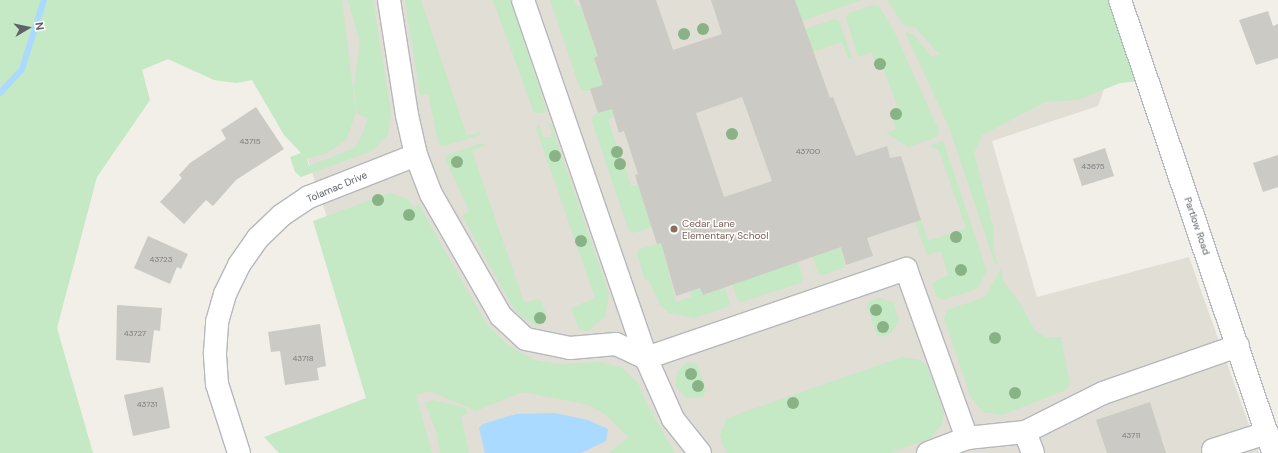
<!DOCTYPE html>
<style>
body{margin:0}
#map{position:relative;width:1278px;height:453px;overflow:hidden;background:#f1efe8;font-family:"DM Sans",sans-serif}
div>[style]{position:absolute}
.education>*{inset:0;background:#e1ded6}
.green>*{inset:0;background:#c5e8c5}
.water>*{inset:0;background:#aadaff}
.stream>*{height:6px;margin:-3px;padding:0 3px;transform-origin:3px;border-radius:3px;background:#aadaff}
.building>*{inset:0;background:#cccac5}
.roads{filter:drop-shadow(1px 0 #b5b8bc) drop-shadow(-1px 0 #b5b8bc) drop-shadow(0 1px #b5b8bc) drop-shadow(0 -1px #b5b8bc)}
.minor>*{height:22px;margin:-11px;padding:0 11px;transform-origin:11px;border-radius:11px;background:#fff}
.trees>*{width:12px;height:12px;margin:-6px;border-radius:50%;background:#89b387}
.dots>*{width:11px;height:11px;translate:-50% -50%;box-sizing:border-box;border:2px solid #fff;border-radius:50%}
span{translate:-50% -50%;white-space:nowrap;text-align:center;line-height:1.15;-webkit-text-stroke:3px #fff;paint-order:stroke}
.number-label{font-size:8px;color:#7a7d7f}
.number-label span{-webkit-text-stroke-width:0}
.street-label{font-size:10px;color:#5f6368}
.education-label{font-size:10px;color:#785e54}
.left{translate:0 -50%;text-align:left}
.north{position:absolute;left:8px;top:8px;width:40px;height:40px;-webkit-text-stroke:3px #fff;paint-order:stroke;rotate:81deg;font-size:11px;font-weight:700;line-height:16px;text-align:center;color:#5f6368}
.north::after{content:'';display:block;margin:auto;width:14px;height:18px;background:#5f6368;clip-path:polygon(50% 0,100% 100%,50% 72%,0 100%)}
</style>
<div id="map">
<div class="education">
<div style="clip-path:polygon(255px 0,1104px 0,1119px 48px,1098px 106px,992px 141px,1037px 297px,1189px 257px,1259px 453px,405px 453px)"></div>
</div>
<div class="green">
<div style="clip-path:polygon(0 0,342px 0,356px 113px,346px 140px,327px 153px,307px 159px,309px 166px,354px 148px,362px 135px,368px 118px,357px 114px,354px 87px,360px 41px,348px 0,373px 0,391px 113px,388px 135px,372px 151px,301px 177px,295px 172px,290px 157px,301px 153px,284px 135px,252px 80px,236px 83px,214px 80px,168px 59px,142px 70px,150px 100px,97px 177px,57px 328px,93px 453px,0 453px)"></div>
<div style="clip-path:polygon(405px 0,421px 0,467px 136px,481px 132px,480px 135px,444px 146px,439px 145px,428px 94px,420px 95px)"></div>
<div style="clip-path:polygon(493px 0,510px 0,546px 108px,544px 113px,534px 113px)"></div>
<div style="clip-path:polygon(550px 0,574px 0,577px 7px,581px 6px,598px 56px,594px 58px,603px 85px,585px 91px,580px 88px)"></div>
<div style="clip-path:polygon(795px 0,861px 0,802px 21px)"></div>
<div style="clip-path:polygon(887px 0,1110px 0,1142px 81px,1120px 83px,1078px 100px,1045px 102px,982px 135px,974px 153px,993px 226px,994px 252px,998px 263px,995px 264px,950px 130px,905px 32px,913px 34px,932px 57px,939px 54px,916px 28px,903px 25px)"></div>
<div style="clip-path:polygon(873px 5px,879px 6px,894px 31px,939px 131px,937px 137px,908px 147px,886px 133px,896px 129px,890px 111px,898px 108px,883px 68px,877px 69px,872px 52px,858px 57px,846px 18px,849px 13px)"></div>
<div style="clip-path:polygon(835px 19px,839px 21px,852px 58px,848px 59px,842px 42px,812px 52px,805px 29px)"></div>
<div style="clip-path:polygon(612px 109px,614px 116px,608px 120px,631px 186px,638px 185px,652px 227px,633px 233px,629px 231px,591px 119px,595px 114px)"></div>
<div style="clip-path:polygon(546px 121px,551px 124px,609px 294px,605px 317px,588px 331px,579px 329px,571px 308px,595px 298px,536px 128px,539px 124px,543px 137px,550px 137px,552px 132px)"></div>
<div style="clip-path:polygon(943px 141px,987px 271px,977px 289px,943px 300px,937px 297px,932px 283px,948px 275px,941px 251px,927px 255px,915px 222px,921px 220px,928px 241px,966px 228px,939px 151px,930px 146px)"></div>
<div style="clip-path:polygon(482px 143px,485px 145px,472px 151px,524px 302px,540px 299px,544px 308px,547px 317px,539px 326px,525px 320px,514px 309px,462px 216px,469px 211px,445px 159px,447px 155px)"></div>
<div style="clip-path:polygon(390px 193px,408px 199px,414px 208px,419px 205px,487px 325px,509px 346px,535px 360px,558px 364px,599px 362px,621px 367px,638px 383px,648px 406px,675px 453px,609px 453px,628px 437px,606px 415px,589px 405px,522px 392px,476px 411px,430px 391px,416px 395px,432px 453px,279px 453px,264px 437px,366px 398px,313px 221px)"></div>
<div style="clip-path:polygon(661px 243px,676px 302px,691px 297px,690px 292px,700px 288px,703px 295px,725px 288px,730px 303px,728px 307px,694px 318px,669px 313px,660px 305px,648px 279px,645px 280px,637px 254px,640px 249px)"></div>
<div style="clip-path:polygon(841px 247px,845px 267px,823px 275px,818px 273px,812px 256px)"></div>
<div style="clip-path:polygon(798px 262px,803px 278px,801px 283px,742px 302px,737px 299px,732px 284px)"></div>
<div style="clip-path:polygon(1001px 268px,1004px 282px,1020px 303px,1035px 331px,1046px 337px,1061px 337px,1070px 385px,1066px 390px,1002px 415px,983px 412px,971px 398px,944px 318px,947px 310px,985px 297px)"></div>
<div style="clip-path:polygon(880px 298px,894px 303px,897px 316px,899px 316px,894px 331px,882px 337px,877px 335px,867px 306px,869px 301px)"></div>
<div style="clip-path:polygon(902px 357px,920px 360px,927px 366px,944px 414px,942px 424px,930px 439px,889px 453px,728px 453px,723px 446px,720px 435px,727px 418px)"></div>
<div style="clip-path:polygon(687px 362px,697px 364px,706px 390px,703px 397px,686px 398px,675px 386px,677px 372px)"></div>
<div style="clip-path:polygon(433px 400px,465px 408px,468px 413px,461px 416px,469px 453px,440px 453px,436px 431px,425px 403px)"></div>
</div>
<div class="water">
<div style="clip-path:polygon(555px 413px,588px 420px,608px 429px,606px 441px,581px 453px,485px 453px,479px 428px,483px 424px,516px 414px)"></div>
</div>
<div class="stream">
<div style="left:0;top:93px;width:33px;rotate:-47deg"></div>
<div style="left:22px;top:69px;width:72px;rotate:-72.3deg"></div>
</div>
<div class="building">
<div style="clip-path:polygon(evenodd,579px 0,656px 0,673px 50px,722px 34px,711px 0,795px 0,830px 98px,833px 97px,856px 156px,887px 146px,890px 158px,901px 156px,921px 220px,867px 238px,873px 256px,846px 265px,841px 247px,703px 295px,700px 288px,676px 296px,661px 243px,657px 244px,638px 185px,635px 175px,638px 174px,624px 131px,619px 133px,612px 109px,598px 113px,590px 89px,603px 85px,594px 58px,598px 56px,579px 0,742px 97px,772px 181px,724px 197px,696px 113px,742px 97px)"></div>
<div style="clip-path:polygon(1268px 11px,1273px 26px,1278px 24px,1278px 58px,1256px 65px,1239px 20px)"></div>
<div style="clip-path:polygon(256px 107px,284px 149px,236px 180px,213px 206px,206px 200px,184px 224px,160px 202px,182px 178px,179px 175px,190px 163px,226px 139px,221px 130px)"></div>
<div style="clip-path:polygon(1105px 148px,1114px 176px,1082px 186px,1073px 159px)"></div>
<div style="clip-path:polygon(1278px 155px,1278px 187px,1263px 192px,1253px 163px)"></div>
<div style="clip-path:polygon(148px 236px,188px 254px,181px 269px,177px 267px,170px 284px,134px 268px)"></div>
<div style="clip-path:polygon(117px 305px,162px 308px,160px 331px,154px 330px,150px 363px,116px 360px)"></div>
<div style="clip-path:polygon(320px 324px,326px 366px,317px 368px,319px 380px,285px 385px,280px 351px,271px 352px,268px 332px)"></div>
<div style="clip-path:polygon(163px 387px,170px 428px,133px 436px,124px 395px)"></div>
<div style="clip-path:polygon(1150px 402px,1166px 453px,1107px 453px,1096px 420px)"></div>
</div>
<div class="roads">
<div class="minor">
<div style="left:389px;top:0;width:116px;rotate:81.1deg"></div>
<div style="left:407px;top:115px;width:41px;rotate:77.3deg"></div>
<div style="left:416px;top:155px;width:42px;rotate:69deg"></div>
<div style="left:431px;top:194px;width:141px;rotate:60.2deg"></div>
<div style="left:501px;top:316px;width:34px;rotate:43deg"></div>
<div style="left:526px;top:339px;width:45px;rotate:11.6deg"></div>
<div style="left:570px;top:348px;width:46px;rotate:-5deg"></div>
<div style="left:616px;top:344px;width:33px;rotate:25deg"></div>
<div style="left:646px;top:358px;width:275px;rotate:-18.9deg"></div>
<div style="left:906px;top:269px;width:180px;rotate:70.2deg"></div>
<div style="left:523px;top:0;width:379px;rotate:71deg"></div>
<div style="left:646px;top:358px;width:67px;rotate:66.1deg"></div>
<div style="left:673px;top:419px;width:43px;rotate:51.5deg"></div>
<div style="left:1120px;top:0;width:478px;rotate:71.3deg"></div>
<div style="left:1025px;top:432px;width:22px;rotate:69deg"></div>
<div style="left:1213px;top:450px;width:57px;rotate:-17.5deg"></div>
<div style="left:239px;top:453px;width:72px;rotate:-107.7deg"></div>
<div style="left:217px;top:384px;width:31px;rotate:-94deg"></div>
<div style="left:215px;top:353px;width:31px;rotate:-86deg"></div>
<div style="left:217px;top:322px;width:29px;rotate:-74deg"></div>
<div style="left:225px;top:294px;width:32px;rotate:-64deg"></div>
<div style="left:239px;top:265px;width:33px;rotate:-55deg"></div>
<div style="left:258px;top:238px;width:33px;rotate:-44deg"></div>
<div style="left:282px;top:215px;width:32px;rotate:-34deg"></div>
<div style="left:309px;top:197px;width:115px;rotate:-21.4deg"></div>
<div style="left:928px;top:453px;width:42px;rotate:-21deg"></div>
<div style="left:967px;top:438px;width:58px;rotate:-5.9deg"></div>
<div style="left:1025px;top:432px;width:87px;rotate:-26.6deg"></div>
<div style="left:1103px;top:393px;width:143px;rotate:-19.2deg"></div>
</div>
</div>
<div class="trees">
<div style="left:703px;top:29px"></div>
<div style="left:684px;top:34px"></div>
<div style="left:880px;top:64px"></div>
<div style="left:896px;top:114px"></div>
<div style="left:732px;top:134px"></div>
<div style="left:617px;top:152px"></div>
<div style="left:555px;top:156px"></div>
<div style="left:457px;top:162px"></div>
<div style="left:620px;top:164px"></div>
<div style="left:378px;top:200px"></div>
<div style="left:409px;top:215px"></div>
<div style="left:956px;top:237px"></div>
<div style="left:581px;top:241px"></div>
<div style="left:961px;top:270px"></div>
<div style="left:876px;top:310px"></div>
<div style="left:540px;top:318px"></div>
<div style="left:883px;top:327px"></div>
<div style="left:995px;top:338px"></div>
<div style="left:691px;top:374px"></div>
<div style="left:698px;top:386px"></div>
<div style="left:1015px;top:393px"></div>
<div style="left:793px;top:403px"></div>
</div>
<div class="dots">
<div style="left:674px;top:229px;background:#8d6e63"></div>
</div>
<div class="number-label">
<span style="left:250px;top:142px">43715</span>
<span style="left:808px;top:152px">43700</span>
<span style="left:1093px;top:167px">43675</span>
<span style="left:161px;top:260px">43723</span>
<span style="left:135px;top:334px">43727</span>
<span style="left:303px;top:359px">43718</span>
<span style="left:147px;top:405px">43731</span>
<span style="left:1131px;top:436px">43711</span>
</div>
<div class="street-label">
<span style="left:337px;top:187px;rotate:-23deg">Tolamac Drive</span>
<span style="left:1197px;top:226px;rotate:71deg">Partlow Road</span>
</div>
<div class="education-label">
<span class="left" style="left:682px;top:229px">Cedar Lane<br>Elementary School</span>
</div>
<div class="north">N</div>
</div>
